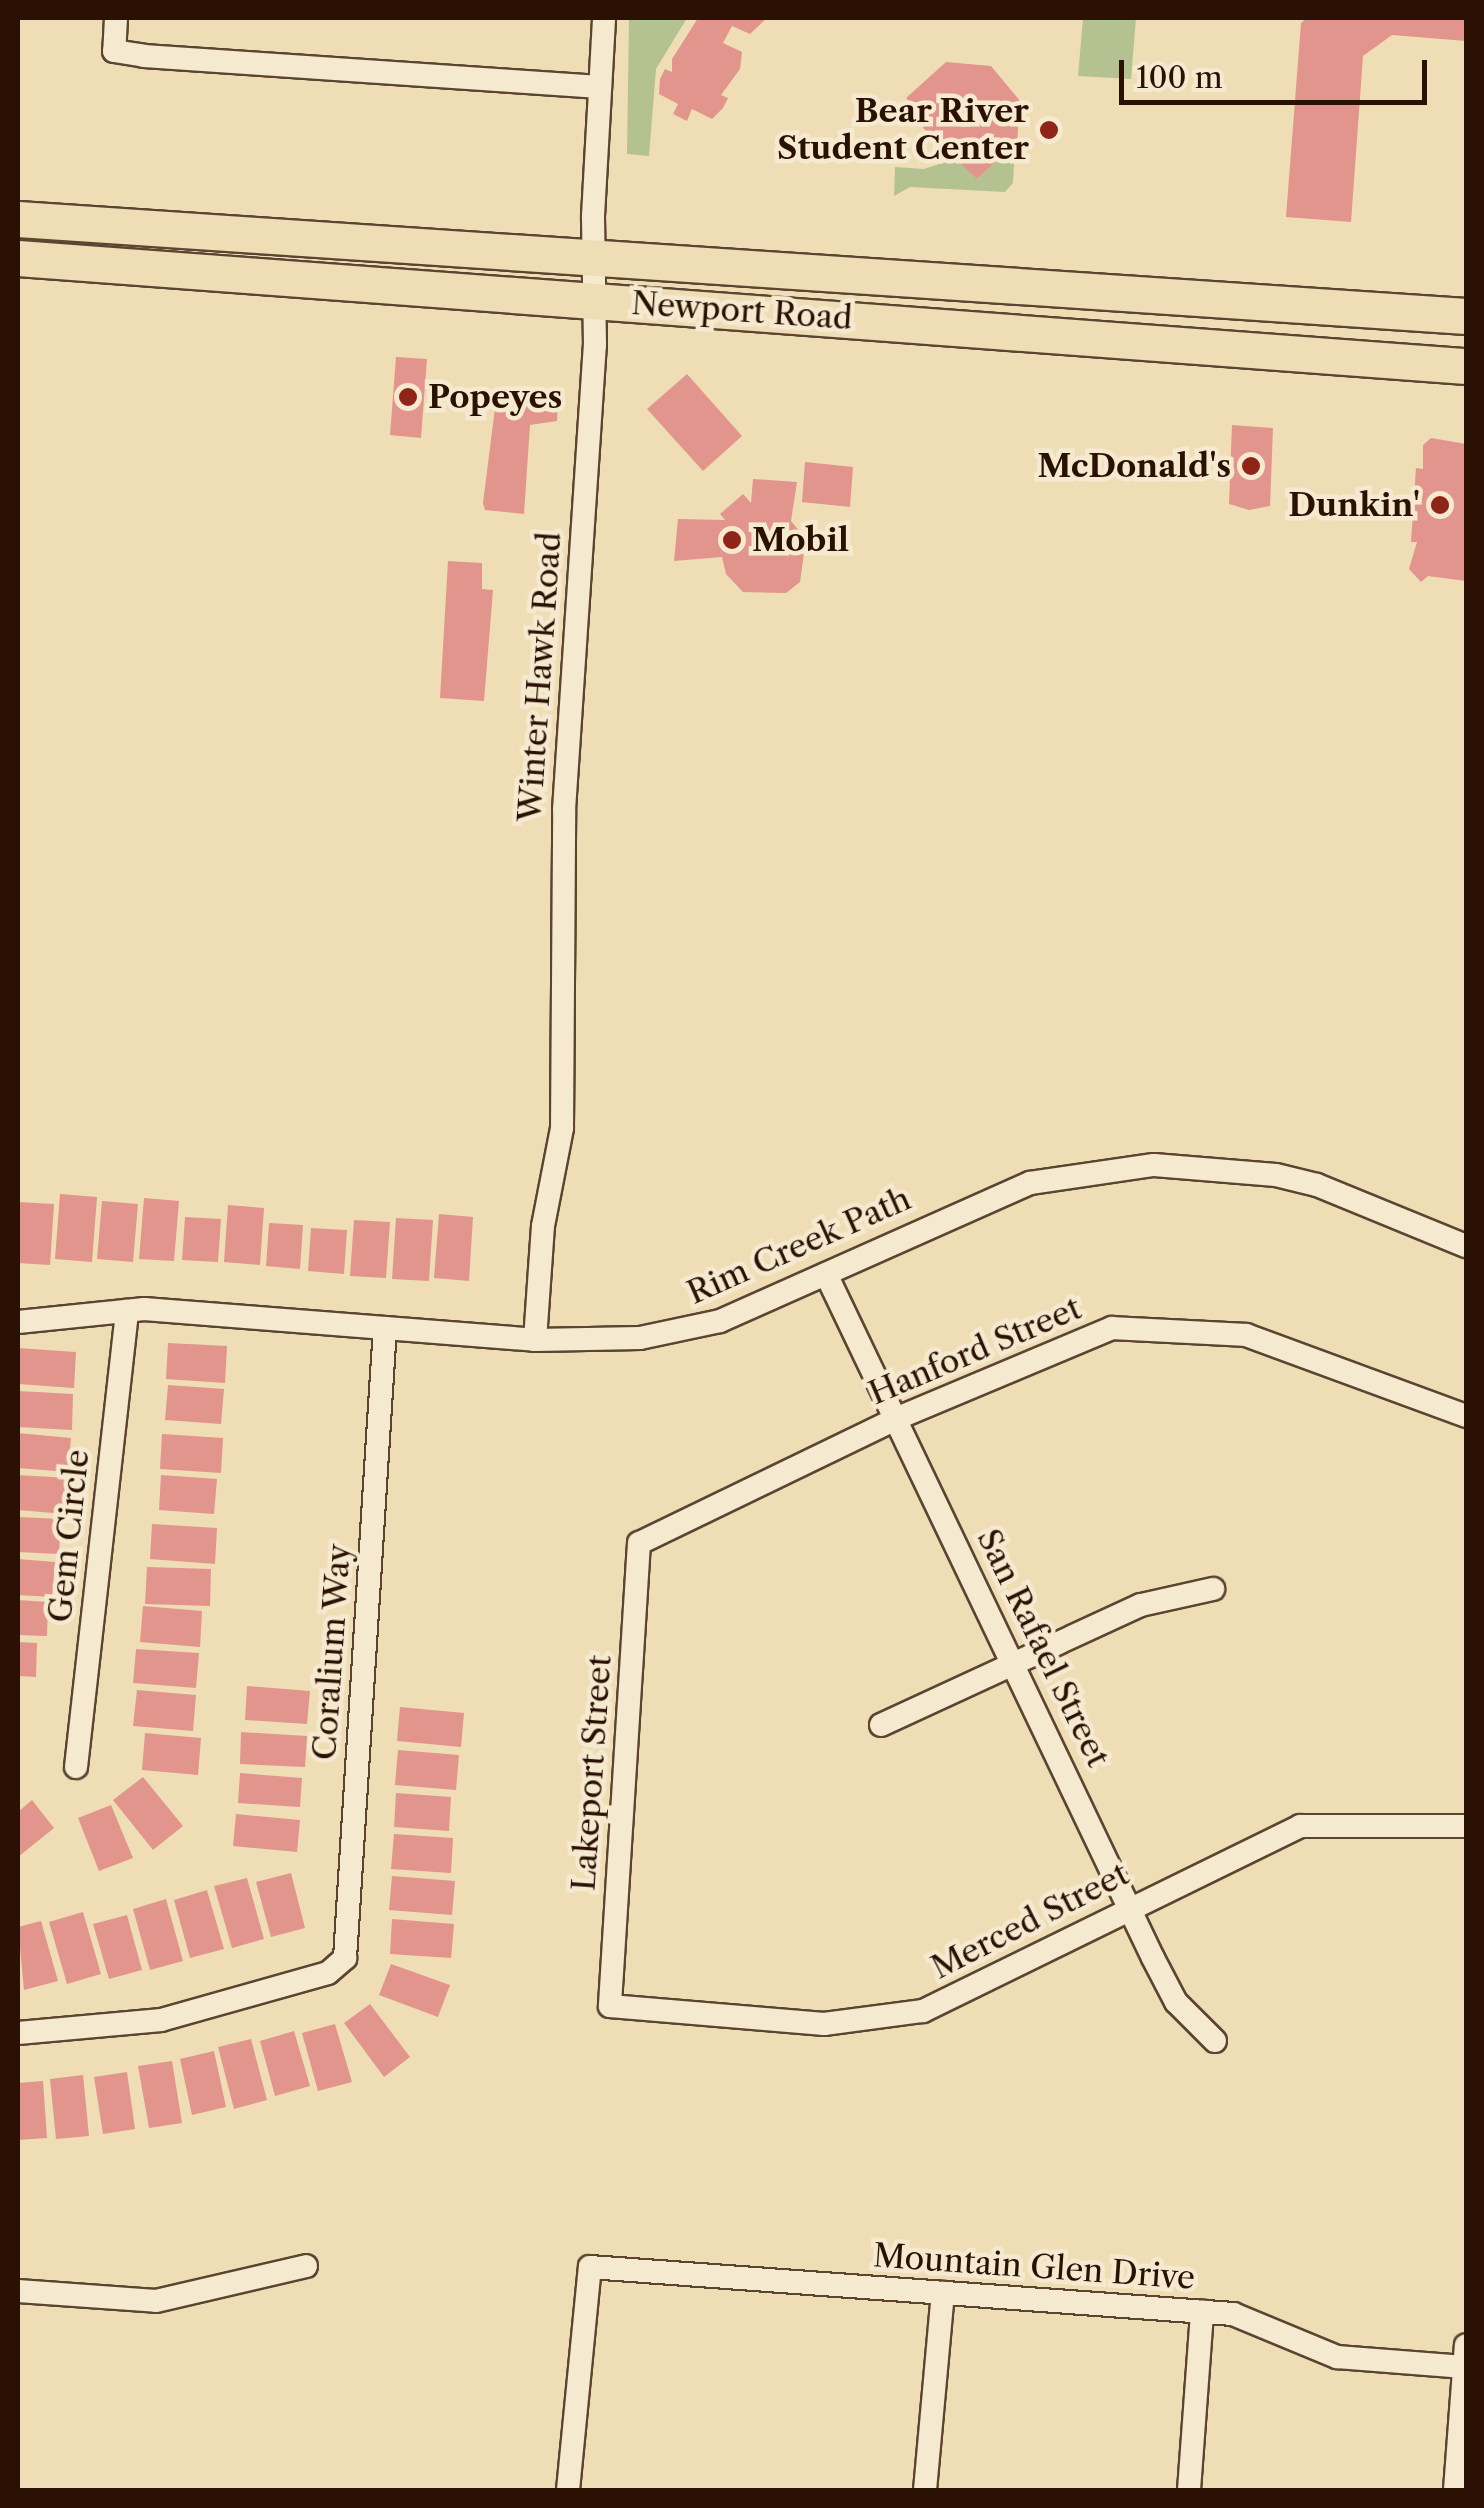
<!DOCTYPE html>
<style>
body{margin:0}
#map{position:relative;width:1484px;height:2508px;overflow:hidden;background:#efddb6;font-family:"Libre Caslon Text",serif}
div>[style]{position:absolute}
.green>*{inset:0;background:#b4c292}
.building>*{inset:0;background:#e2958c}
.roads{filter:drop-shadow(2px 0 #5b4430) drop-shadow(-2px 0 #5b4430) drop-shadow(0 2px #5b4430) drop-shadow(0 -2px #5b4430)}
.street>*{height:22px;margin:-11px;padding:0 11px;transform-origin:11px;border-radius:11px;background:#f5e9d0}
.primary>*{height:35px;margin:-17.5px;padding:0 17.5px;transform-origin:17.5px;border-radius:17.5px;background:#efddb6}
.dots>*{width:28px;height:28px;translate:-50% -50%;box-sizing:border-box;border:5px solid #f5e9d0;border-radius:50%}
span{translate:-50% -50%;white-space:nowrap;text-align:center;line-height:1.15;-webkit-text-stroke:9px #f5e9d0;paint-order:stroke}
.poi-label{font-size:32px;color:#2a1104;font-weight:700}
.right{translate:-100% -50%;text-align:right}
.left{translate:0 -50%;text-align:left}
.street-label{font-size:32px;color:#2a1104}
.frame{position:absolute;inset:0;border:20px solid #2a1104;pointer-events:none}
.scale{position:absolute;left:1119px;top:60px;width:308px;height:45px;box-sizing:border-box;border:5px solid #2a1104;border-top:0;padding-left:12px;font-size:30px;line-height:35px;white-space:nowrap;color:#2a1104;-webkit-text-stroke:8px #f5e9d0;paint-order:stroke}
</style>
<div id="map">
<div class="green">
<div style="clip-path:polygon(629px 18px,687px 18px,656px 69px,649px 156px,627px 154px)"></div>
<div style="clip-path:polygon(1083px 18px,1136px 18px,1131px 79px,1078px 76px)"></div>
<div style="clip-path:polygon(1005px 154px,1014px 163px,1013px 183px,1005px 192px,910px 187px,894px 196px,895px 167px,924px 169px,958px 158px,977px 179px)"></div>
</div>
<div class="building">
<div style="clip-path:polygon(698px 18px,767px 18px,750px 34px,732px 26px,723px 43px,742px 52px,740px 69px,721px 95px,728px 98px,723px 108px,712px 119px,692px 109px,687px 121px,673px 114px,678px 104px,659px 94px,660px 79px,665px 69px,672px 72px,672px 59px)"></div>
<div style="clip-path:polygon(1307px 18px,1466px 18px,1466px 41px,1392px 35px,1363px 56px,1351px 222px,1286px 217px,1301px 23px)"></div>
<div style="clip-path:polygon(946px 62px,991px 66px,1020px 101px,1017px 143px,977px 179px,923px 128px,925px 119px,906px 98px)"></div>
<div style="clip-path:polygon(396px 357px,427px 359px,421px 438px,390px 435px)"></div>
<div style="clip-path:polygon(687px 374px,742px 436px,703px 471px,647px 409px)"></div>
<div style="clip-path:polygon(497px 392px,541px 394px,541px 401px,558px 402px,557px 421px,530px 425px,524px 514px,485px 510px,483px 503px)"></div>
<div style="clip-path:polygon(1232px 425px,1273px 428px,1270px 506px,1249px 510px,1229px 504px)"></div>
<div style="clip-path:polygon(1431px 438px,1466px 444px,1466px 581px,1428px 576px,1421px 582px,1409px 569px,1417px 542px,1411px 542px,1416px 468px,1423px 469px,1423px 445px)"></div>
<div style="clip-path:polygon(805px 462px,853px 467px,850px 507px,802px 502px)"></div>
<div style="clip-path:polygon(753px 479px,797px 482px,791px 521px,806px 539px,800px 582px,786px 593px,743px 592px,726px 574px,722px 557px,674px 561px,678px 519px,725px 520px,720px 514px,743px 494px,751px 503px)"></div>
<div style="clip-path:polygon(448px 561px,482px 563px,482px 589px,493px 590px,484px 701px,440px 698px)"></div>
<div style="clip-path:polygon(60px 1194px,97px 1197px,92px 1262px,55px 1259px)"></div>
<div style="clip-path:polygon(144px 1198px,179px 1201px,174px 1261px,139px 1259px)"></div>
<div style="clip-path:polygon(102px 1201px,138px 1204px,133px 1262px,97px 1259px)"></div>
<div style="clip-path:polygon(18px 1202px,54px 1204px,50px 1265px,18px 1263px)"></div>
<div style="clip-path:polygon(228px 1205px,264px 1208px,260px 1265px,224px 1262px)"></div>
<div style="clip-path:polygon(439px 1214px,473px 1217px,469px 1281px,434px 1278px)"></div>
<div style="clip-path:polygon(185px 1217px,221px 1219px,218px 1262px,182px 1260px)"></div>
<div style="clip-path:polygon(396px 1218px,433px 1220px,429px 1281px,392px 1279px)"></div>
<div style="clip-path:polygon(354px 1220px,390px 1222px,386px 1278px,350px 1276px)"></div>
<div style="clip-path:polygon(269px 1223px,303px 1225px,300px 1269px,266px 1266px)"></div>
<div style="clip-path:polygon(311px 1228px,347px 1230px,344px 1274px,308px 1271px)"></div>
<div style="clip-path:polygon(168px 1343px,227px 1346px,225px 1383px,166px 1379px)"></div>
<div style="clip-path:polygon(18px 1348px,76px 1352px,74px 1388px,18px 1384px)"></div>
<div style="clip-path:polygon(168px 1385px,224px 1389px,221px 1424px,165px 1420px)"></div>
<div style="clip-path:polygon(18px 1391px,73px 1394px,72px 1430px,18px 1427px)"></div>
<div style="clip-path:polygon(18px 1433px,71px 1438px,68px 1472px,18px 1468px)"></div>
<div style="clip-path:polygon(162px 1434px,223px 1438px,221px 1473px,160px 1469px)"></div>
<div style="clip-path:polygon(18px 1475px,68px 1478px,65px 1514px,18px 1510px)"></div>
<div style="clip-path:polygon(161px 1475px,217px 1479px,214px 1514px,159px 1510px)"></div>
<div style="clip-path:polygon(18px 1517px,61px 1519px,59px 1554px,18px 1552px)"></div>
<div style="clip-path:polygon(152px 1524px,217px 1528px,215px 1564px,150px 1559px)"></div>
<div style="clip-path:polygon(18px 1559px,55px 1562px,52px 1597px,18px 1595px)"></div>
<div style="clip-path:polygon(147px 1567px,211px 1569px,210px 1606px,145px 1604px)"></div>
<div style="clip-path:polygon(18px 1600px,48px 1602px,47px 1636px,18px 1635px)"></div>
<div style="clip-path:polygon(143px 1606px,202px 1611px,200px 1647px,140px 1642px)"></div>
<div style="clip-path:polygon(18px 1642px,37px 1643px,36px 1677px,18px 1676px)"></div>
<div style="clip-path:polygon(136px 1649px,199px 1653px,196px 1688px,133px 1683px)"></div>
<div style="clip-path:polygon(247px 1686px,310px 1691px,307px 1724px,245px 1720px)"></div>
<div style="clip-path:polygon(137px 1690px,196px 1695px,193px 1731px,133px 1726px)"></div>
<div style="clip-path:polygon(400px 1707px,464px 1713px,461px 1747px,397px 1741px)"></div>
<div style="clip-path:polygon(241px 1732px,307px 1736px,305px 1767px,240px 1764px)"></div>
<div style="clip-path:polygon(145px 1733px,201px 1738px,198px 1775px,142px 1770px)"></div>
<div style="clip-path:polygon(398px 1750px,459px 1755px,456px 1790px,395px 1785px)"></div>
<div style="clip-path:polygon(240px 1773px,302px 1778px,300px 1807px,238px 1803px)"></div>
<div style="clip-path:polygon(143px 1777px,183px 1826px,153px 1850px,113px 1800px)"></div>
<div style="clip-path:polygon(396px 1793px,451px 1797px,449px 1831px,394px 1827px)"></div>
<div style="clip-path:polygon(32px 1800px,54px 1828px,18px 1857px,18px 1812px)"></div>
<div style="clip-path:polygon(111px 1805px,133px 1858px,99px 1871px,78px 1818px)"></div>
<div style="clip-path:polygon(236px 1814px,300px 1820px,297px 1852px,233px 1846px)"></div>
<div style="clip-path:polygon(394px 1834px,453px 1838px,451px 1873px,391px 1869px)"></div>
<div style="clip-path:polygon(291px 1873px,305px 1928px,271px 1937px,256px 1882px)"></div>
<div style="clip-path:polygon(392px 1876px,455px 1881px,452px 1915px,389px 1910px)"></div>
<div style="clip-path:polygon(247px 1878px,264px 1939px,232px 1948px,214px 1886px)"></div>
<div style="clip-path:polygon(207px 1890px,224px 1949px,190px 1958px,174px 1900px)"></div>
<div style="clip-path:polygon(166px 1899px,183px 1961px,150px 1970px,133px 1909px)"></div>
<div style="clip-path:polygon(83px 1912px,101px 1974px,67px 1984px,49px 1922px)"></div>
<div style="clip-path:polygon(127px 1915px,142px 1970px,109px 1979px,93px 1924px)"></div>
<div style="clip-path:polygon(392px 1919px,454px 1924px,451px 1958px,390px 1954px)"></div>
<div style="clip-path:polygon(41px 1921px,58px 1981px,24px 1990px,18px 1927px)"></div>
<div style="clip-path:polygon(391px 1964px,450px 1985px,438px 2017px,379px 1995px)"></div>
<div style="clip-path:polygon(370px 2004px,410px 2057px,384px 2077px,344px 2023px)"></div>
<div style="clip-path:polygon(335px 2024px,352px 2082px,318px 2091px,302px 2033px)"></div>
<div style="clip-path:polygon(294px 2031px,310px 2086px,275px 2096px,260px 2041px)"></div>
<div style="clip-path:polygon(251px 2039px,267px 2100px,234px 2109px,218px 2047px)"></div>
<div style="clip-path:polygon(214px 2051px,226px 2107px,192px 2115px,180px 2059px)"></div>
<div style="clip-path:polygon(172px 2061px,182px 2123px,149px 2128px,138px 2066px)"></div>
<div style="clip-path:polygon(127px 2072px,135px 2129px,103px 2134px,94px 2077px)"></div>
<div style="clip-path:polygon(83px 2075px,89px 2136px,56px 2139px,50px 2079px)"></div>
<div style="clip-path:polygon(43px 2081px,47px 2138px,18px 2140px,18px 2083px)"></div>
</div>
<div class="roads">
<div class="street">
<div style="left:116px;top:18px;width:33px;rotate:93deg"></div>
<div style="left:114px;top:51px;width:30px;rotate:9deg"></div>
<div style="left:144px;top:56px;width:457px;rotate:3.9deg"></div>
<div style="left:826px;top:1274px;width:758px;rotate:64.45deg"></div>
<div style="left:1153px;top:1958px;width:50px;rotate:62.4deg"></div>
<div style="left:1176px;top:2002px;width:55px;rotate:45deg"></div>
<div style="left:18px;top:1322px;width:127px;rotate:-5.9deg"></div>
<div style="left:144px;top:1309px;width:392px;rotate:4.5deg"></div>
<div style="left:535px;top:1340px;width:105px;rotate:-1.1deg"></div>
<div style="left:640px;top:1338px;width:82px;rotate:-12deg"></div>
<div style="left:720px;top:1321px;width:339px;rotate:-24deg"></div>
<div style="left:1030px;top:1183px;width:125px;rotate:-8.3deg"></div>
<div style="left:1154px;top:1165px;width:122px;rotate:4.7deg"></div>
<div style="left:1276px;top:1175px;width:42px;rotate:13.7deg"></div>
<div style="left:1317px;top:1185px;width:161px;rotate:22.3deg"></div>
<div style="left:535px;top:1340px;width:114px;rotate:-86deg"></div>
<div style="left:543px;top:1226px;width:100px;rotate:-79deg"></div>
<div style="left:562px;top:1128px;width:318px;rotate:-89.6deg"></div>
<div style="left:564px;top:810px;width:466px;rotate:-86.2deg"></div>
<div style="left:595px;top:345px;width:129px;rotate:-90.9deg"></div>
<div style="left:593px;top:216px;width:198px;rotate:-86.8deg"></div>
<div style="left:1466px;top:1416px;width:234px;rotate:-159.8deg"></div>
<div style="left:1246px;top:1335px;width:134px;rotate:-177deg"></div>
<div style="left:1112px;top:1328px;width:234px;rotate:157.2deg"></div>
<div style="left:896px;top:1419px;width:285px;rotate:154.2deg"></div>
<div style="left:639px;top:1543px;width:464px;rotate:93.6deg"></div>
<div style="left:610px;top:2006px;width:215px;rotate:4.8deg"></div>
<div style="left:824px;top:2024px;width:100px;rotate:-7.5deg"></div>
<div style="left:923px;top:2011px;width:420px;rotate:-26.1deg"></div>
<div style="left:1300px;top:1826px;width:166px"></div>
<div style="left:881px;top:1725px;width:286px;rotate:-24.8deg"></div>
<div style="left:1141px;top:1605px;width:74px;rotate:-12.5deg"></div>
<div style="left:76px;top:1767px;width:459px;rotate:-83.6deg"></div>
<div style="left:18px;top:2033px;width:144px;rotate:-5.2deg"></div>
<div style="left:161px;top:2020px;width:173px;rotate:-15.7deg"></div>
<div style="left:328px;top:1973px;width:23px;rotate:-41deg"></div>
<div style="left:345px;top:1958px;width:631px;rotate:-86.37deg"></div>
<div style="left:18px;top:2291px;width:138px;rotate:4.1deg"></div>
<div style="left:156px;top:2301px;width:154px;rotate:-13.1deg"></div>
<div style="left:568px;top:2490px;width:224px;rotate:-84.4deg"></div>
<div style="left:590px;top:2267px;width:645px;rotate:4.18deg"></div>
<div style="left:1233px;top:2314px;width:113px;rotate:22.5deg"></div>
<div style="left:1337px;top:2357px;width:128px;rotate:4.5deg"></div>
<div style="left:925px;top:2490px;width:198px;rotate:-84.8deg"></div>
<div style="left:1189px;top:2490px;width:179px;rotate:-85.8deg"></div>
<div style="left:1455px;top:2490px;width:145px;rotate:-85.7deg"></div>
</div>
<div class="primary">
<div style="left:18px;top:219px;width:1451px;rotate:3.83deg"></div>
<div style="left:18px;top:258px;width:1452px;rotate:4.27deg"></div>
</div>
</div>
<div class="dots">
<div style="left:1049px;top:130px;background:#8f2418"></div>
<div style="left:408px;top:397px;background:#8f2418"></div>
<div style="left:1251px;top:466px;background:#8f2418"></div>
<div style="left:1440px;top:505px;background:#8f2418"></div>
<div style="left:732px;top:540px;background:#8f2418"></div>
</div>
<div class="poi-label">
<span class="right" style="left:1029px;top:130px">Bear River<br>Student Center</span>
<span class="left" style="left:428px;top:397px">Popeyes</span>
<span class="right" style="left:1231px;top:466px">McDonald's</span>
<span class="right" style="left:1420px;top:505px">Dunkin'</span>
<span class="left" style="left:752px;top:540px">Mobil</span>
</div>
<div class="street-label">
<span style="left:742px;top:311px;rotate:4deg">Newport Road</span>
<span style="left:540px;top:677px;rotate:-86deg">Winter Hawk Road</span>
<span style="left:799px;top:1246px;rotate:-24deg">Rim Creek Path</span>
<span style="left:975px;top:1351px;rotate:-23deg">Hanford Street</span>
<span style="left:69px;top:1536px;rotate:-84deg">Gem Circle</span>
<span style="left:1043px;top:1648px;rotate:64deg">San Rafael Street</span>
<span style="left:332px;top:1652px;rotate:-86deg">Coralium Way</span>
<span style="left:592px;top:1773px;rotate:-86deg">Lakeport Street</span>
<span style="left:1030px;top:1921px;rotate:-27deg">Merced Street</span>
<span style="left:1034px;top:2267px;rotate:4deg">Mountain Glen Drive</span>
</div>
<div class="frame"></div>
<div class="scale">100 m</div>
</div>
